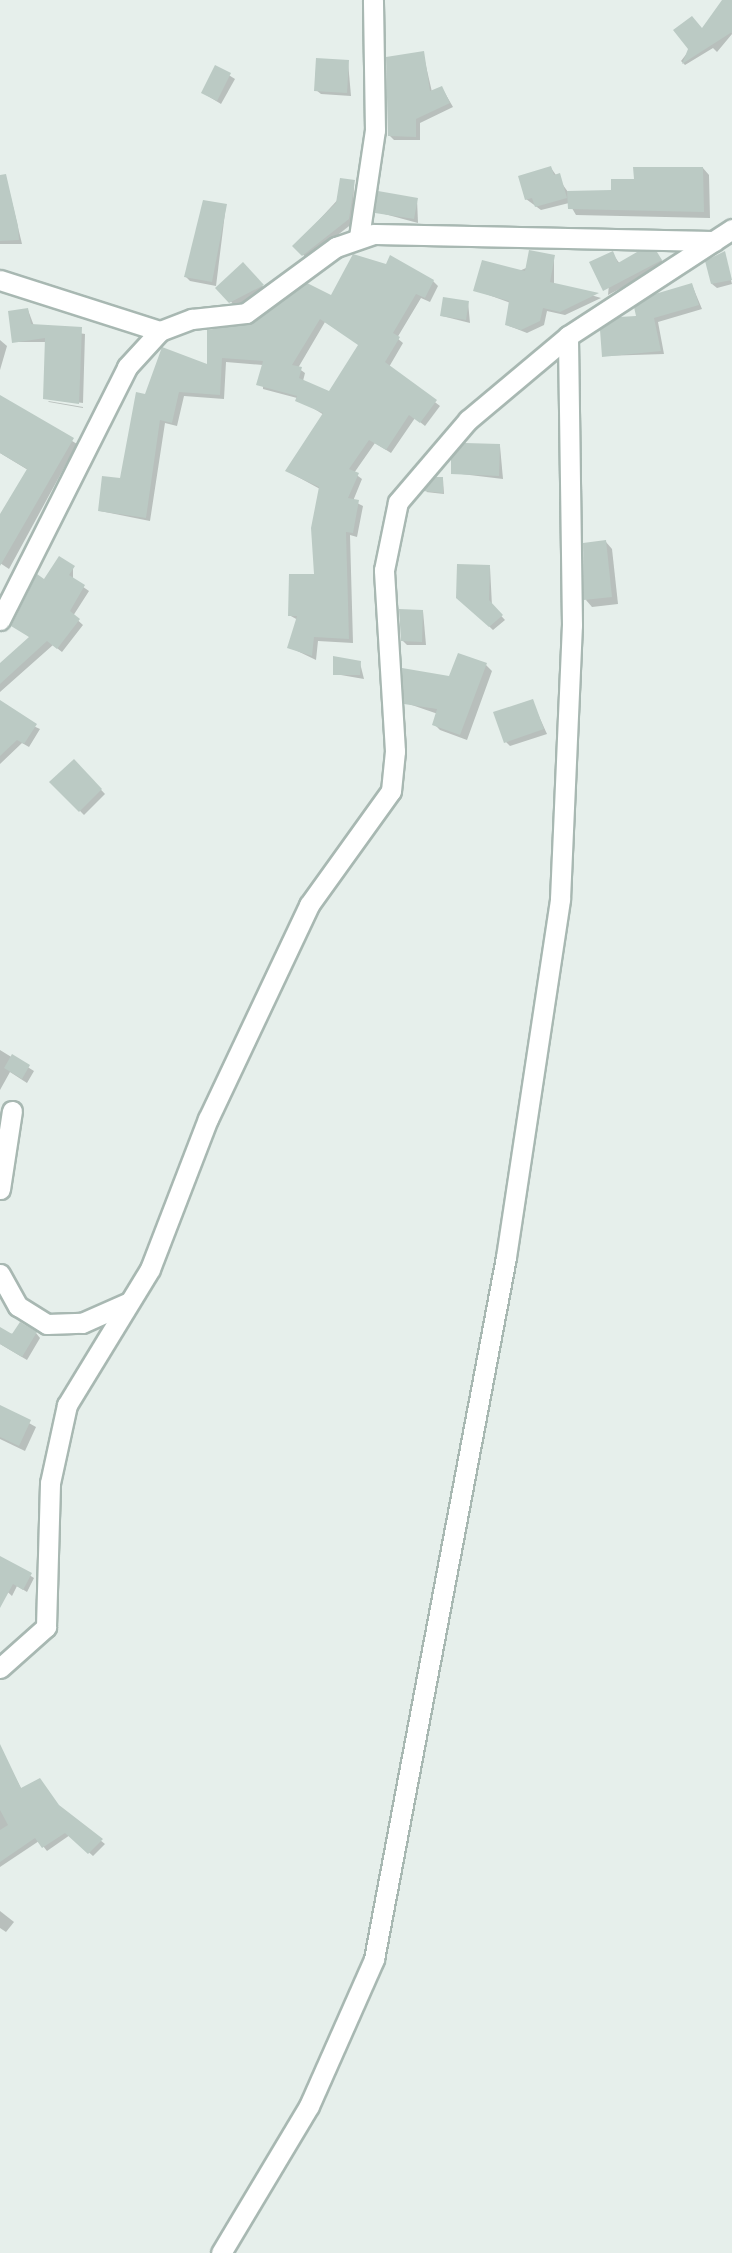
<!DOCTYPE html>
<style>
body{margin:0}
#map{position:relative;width:732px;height:2253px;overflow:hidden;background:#e6efeb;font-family:Raleway,sans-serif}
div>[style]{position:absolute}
.shadow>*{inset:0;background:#0003}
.building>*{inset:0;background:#bbcac4}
.roads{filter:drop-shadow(2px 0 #a8b8b2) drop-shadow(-2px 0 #a8b8b2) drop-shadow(0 2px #a8b8b2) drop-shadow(0 -2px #a8b8b2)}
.minor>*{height:19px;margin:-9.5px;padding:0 9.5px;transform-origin:9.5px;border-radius:9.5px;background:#fff}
span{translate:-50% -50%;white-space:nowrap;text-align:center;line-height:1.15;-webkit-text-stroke:7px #f7fbf9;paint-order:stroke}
</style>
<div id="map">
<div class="shadow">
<div style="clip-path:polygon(728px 0,732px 34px,717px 52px,713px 48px,685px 65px,681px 61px)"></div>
<div style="clip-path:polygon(423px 53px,432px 92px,442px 88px,453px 107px,420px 123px,420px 140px,394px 140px,390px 136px)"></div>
<div style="clip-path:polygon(348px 62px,351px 96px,321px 94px,316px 90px)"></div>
<div style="clip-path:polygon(216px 67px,235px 79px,221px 104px,203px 93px)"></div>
<div style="clip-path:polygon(551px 168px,568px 192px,613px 192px,703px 168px,709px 175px,710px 218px,576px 215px,569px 203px,541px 210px,526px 199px)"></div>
<div style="clip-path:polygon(354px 182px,353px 223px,307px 259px,295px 246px)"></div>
<div style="clip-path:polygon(11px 198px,22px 244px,0 244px,0 201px)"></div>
<div style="clip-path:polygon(417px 199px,418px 223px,377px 212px)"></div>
<div style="clip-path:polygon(226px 205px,216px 286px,190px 281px,186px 277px)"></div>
<div style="clip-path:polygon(612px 253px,620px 264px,657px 254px,665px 265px,608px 295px)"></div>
<div style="clip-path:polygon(724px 254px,732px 284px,717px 288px,712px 284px)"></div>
<div style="clip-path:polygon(554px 256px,554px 284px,601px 298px,565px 315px,547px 311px,544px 325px,527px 333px,507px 325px,511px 303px,475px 290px)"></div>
<div style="clip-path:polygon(243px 265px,266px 290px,235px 306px,218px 288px)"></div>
<div style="clip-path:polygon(evenodd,433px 281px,438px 286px,430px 302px,421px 298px,397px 338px,403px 343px,389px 367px,440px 406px,425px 426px,415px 418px,391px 453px,375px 443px,354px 473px,362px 479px,353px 501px,363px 506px,357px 537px,350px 535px,353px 643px,318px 641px,316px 660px,289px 647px,298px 620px,289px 615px,316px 576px,320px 489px,287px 471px,324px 415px,297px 398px,263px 389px,263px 365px,226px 362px,224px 399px,184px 396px,177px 426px,165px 423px,150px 521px,100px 511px,121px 480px,146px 396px,208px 366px,253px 325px,331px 297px,433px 281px,325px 322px,360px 345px,330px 393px,303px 381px,305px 373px,298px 368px,325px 322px)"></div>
<div style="clip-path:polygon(692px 285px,702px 309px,658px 322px,664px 354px,603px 356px,638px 318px)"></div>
<div style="clip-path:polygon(468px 302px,470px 323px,442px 316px)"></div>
<div style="clip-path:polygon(28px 310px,34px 326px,85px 334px,83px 403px,44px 398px,47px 342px,14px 342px)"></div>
<div style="clip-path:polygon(0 340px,7px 346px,0 370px)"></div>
<div style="clip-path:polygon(0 397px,77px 444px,9px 569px,0 563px,0 517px,28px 470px,0 453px)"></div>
<div style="clip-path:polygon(48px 401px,83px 407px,83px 408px,49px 402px)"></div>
<div style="clip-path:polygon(500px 446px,503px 479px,453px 473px)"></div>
<div style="clip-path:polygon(443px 479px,444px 494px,426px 492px)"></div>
<div style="clip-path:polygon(606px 542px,612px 549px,618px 604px,592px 607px,586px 600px)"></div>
<div style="clip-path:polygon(490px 567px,492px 606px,505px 620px,493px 630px,458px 597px)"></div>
<div style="clip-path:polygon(73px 568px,73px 580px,89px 591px,73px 616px,83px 625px,62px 652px,53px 645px,0 692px,0 665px,31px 638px,13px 625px,44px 582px)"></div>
<div style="clip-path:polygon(423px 611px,426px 645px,407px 645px,402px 640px)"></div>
<div style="clip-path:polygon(360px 663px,364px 679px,335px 674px)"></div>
<div style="clip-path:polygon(486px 665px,492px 671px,467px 740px,440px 730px,434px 724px,438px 714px,406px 703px)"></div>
<div style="clip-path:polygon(532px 701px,547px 734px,510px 746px,506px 742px)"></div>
<div style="clip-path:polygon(0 711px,40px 729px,29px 747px,22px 743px,0 764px)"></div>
<div style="clip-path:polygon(74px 761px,105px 794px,84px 815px,52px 782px)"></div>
<div style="clip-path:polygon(0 1050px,34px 1071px,27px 1083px,10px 1072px,0 1090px)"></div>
<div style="clip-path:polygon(36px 1333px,40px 1338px,27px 1360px,0 1344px,0 1334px)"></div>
<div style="clip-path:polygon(0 1407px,36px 1427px,25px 1451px,0 1439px)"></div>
<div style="clip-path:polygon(0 1557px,34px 1578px,27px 1592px,17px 1586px,12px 1596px,0 1585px)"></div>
<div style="clip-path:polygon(8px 1764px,22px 1790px,61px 1809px,105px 1844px,93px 1856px,70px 1835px,47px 1851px,39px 1841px,0 1867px,0 1768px)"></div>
<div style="clip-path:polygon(0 1911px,14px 1922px,6px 1932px,0 1928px)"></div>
</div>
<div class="building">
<div style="clip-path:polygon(722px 0,732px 0,732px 32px,682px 64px,688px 49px,673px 30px,692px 16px,702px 28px)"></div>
<div style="clip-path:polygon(424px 51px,430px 91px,442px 86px,450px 103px,416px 119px,416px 137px,388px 136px,386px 57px)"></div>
<div style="clip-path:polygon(316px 58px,349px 60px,347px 93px,314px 91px)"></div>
<div style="clip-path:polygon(215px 65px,231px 73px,217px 101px,201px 93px)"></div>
<div style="clip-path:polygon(551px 166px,554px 175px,560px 173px,567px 198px,535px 207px,532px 198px,525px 200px,518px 176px)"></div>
<div style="clip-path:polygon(633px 167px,703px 167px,704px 212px,568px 209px,567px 191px,611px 190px,611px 179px,634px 179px)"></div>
<div style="clip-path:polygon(6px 174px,18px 226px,19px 240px,0 241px,0 175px)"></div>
<div style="clip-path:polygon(340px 178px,355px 180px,349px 219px,302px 256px,292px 246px,336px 203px)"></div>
<div style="clip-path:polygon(378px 191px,418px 198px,414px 219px,375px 213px)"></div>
<div style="clip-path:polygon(203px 200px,227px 204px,212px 282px,184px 277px)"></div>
<div style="clip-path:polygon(529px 250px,555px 255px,550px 282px,599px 293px,560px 312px,543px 308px,540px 321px,521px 330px,505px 325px,509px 301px,473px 291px,482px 260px,525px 271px)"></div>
<div style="clip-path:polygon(613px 251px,618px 263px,637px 252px,657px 252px,662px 260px,603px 291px,589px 262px)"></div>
<div style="clip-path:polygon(725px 251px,732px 280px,711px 284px,705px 261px)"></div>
<div style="clip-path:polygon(evenodd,353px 254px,386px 264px,390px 255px,434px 280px,425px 298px,416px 294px,393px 333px,400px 337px,385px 362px,437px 400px,420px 423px,409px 415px,386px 450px,369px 440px,349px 469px,359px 473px,348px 498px,359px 500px,353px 533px,346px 532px,349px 639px,314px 637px,312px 656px,287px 648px,297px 616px,288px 616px,289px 574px,314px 574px,311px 528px,319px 487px,285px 471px,323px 413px,295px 401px,297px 396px,256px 385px,263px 361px,222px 358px,220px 395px,179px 392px,172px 423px,160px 420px,146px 518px,98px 511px,102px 476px,120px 478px,136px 392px,145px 394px,162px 347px,207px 364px,207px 330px,253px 323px,307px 283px,331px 295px,353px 254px,320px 319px,358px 345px,329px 391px,299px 378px,302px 367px,292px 365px,320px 319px)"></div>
<div style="clip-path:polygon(243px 262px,264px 285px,229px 303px,215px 288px)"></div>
<div style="clip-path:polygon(692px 283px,699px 305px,654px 318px,661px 351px,602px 357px,600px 330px,619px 317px,636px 316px,634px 307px,655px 294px)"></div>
<div style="clip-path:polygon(443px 297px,469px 301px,466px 320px,440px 316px)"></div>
<div style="clip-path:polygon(28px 308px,31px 324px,82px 327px,79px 404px,43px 399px,45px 338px,12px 343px,8px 311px)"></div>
<div style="clip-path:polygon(0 395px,74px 438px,0 566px,0 514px,27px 469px,0 453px)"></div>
<div style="clip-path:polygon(465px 443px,500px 444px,499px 476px,451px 474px,451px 458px)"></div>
<div style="clip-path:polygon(436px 477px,443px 477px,443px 493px,423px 491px)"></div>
<div style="clip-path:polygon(606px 540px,612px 597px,584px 600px,583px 543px)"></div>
<div style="clip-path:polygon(59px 556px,75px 566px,69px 575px,85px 585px,70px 611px,80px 619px,57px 649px,47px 641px,0 684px,0 663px,29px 637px,11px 626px,37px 574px,44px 579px)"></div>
<div style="clip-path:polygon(457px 564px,490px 565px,489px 600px,503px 615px,489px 627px,456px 598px)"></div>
<div style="clip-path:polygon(399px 609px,423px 610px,422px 642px,401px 641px)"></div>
<div style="clip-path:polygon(458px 653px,487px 663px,460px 735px,432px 725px,437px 709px,404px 704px,402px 668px,449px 676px)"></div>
<div style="clip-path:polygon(333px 656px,361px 661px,360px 675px,333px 675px)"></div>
<div style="clip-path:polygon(533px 699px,544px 729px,504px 743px,493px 712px)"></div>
<div style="clip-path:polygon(0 700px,37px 724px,24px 744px,17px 740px,0 756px)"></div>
<div style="clip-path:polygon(74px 759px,102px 789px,79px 812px,49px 782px)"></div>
<div style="clip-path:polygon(12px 1054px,30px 1065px,22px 1079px,4px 1068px)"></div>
<div style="clip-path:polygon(20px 1322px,37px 1332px,22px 1357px,0 1344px,0 1327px,12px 1334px)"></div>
<div style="clip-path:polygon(0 1405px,31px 1420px,19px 1446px,0 1437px)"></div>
<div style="clip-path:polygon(0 1556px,32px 1573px,23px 1590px,13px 1584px,0 1608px)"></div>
<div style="clip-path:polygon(0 1744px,21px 1788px,40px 1778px,59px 1805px,103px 1839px,88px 1854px,65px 1833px,42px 1848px,35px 1838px,0 1862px,0 1830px,8px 1825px,0 1810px)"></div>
</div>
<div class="roads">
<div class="minor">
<div style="left:359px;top:237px;width:108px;rotate:-81.5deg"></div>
<div style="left:375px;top:130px;width:130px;rotate:-90.9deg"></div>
<div style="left:0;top:280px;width:168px;rotate:17.7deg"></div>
<div style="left:0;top:620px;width:283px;rotate:-63.3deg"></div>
<div style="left:127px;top:367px;width:49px;rotate:-47.5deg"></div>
<div style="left:160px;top:331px;width:34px;rotate:-21deg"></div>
<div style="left:192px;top:319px;width:54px;rotate:-6.3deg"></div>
<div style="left:246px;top:313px;width:112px;rotate:-36.3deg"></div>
<div style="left:336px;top:247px;width:39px;rotate:-19deg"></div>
<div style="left:373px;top:234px;width:341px;rotate:1.2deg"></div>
<div style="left:0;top:1189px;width:79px;rotate:-81.3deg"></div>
<div style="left:0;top:1274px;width:37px;rotate:61deg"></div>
<div style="left:18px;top:1306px;width:34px;rotate:32deg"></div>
<div style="left:47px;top:1324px;width:35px;rotate:-2deg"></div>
<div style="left:82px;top:1323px;width:49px;rotate:-24deg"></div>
<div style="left:0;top:1668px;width:62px;rotate:-41.7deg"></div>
<div style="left:46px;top:1627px;width:144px;rotate:-88.4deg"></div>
<div style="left:50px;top:1483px;width:80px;rotate:-77.7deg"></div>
<div style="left:67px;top:1405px;width:159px;rotate:-58.6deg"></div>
<div style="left:150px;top:1269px;width:161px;rotate:-68.9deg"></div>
<div style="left:208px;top:1119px;width:237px;rotate:-64.7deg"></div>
<div style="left:309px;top:905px;width:140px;rotate:-54.3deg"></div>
<div style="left:391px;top:791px;width:40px;rotate:-84.3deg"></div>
<div style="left:395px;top:751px;width:181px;rotate:-93.5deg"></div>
<div style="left:384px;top:570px;width:69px;rotate:-78.4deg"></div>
<div style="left:398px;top:502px;width:108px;rotate:-49.5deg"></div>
<div style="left:468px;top:420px;width:131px;rotate:-40deg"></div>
<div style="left:568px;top:336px;width:196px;rotate:-33.1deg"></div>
<div style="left:221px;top:2253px;width:171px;rotate:-59.1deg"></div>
<div style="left:309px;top:2106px;width:161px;rotate:-66.1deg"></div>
<div style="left:374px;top:1959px;width:714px;rotate:-79.35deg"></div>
<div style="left:506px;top:1257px;width:362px;rotate:-81.4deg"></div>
<div style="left:560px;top:899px;width:274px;rotate:-87.5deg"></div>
<div style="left:572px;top:625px;width:289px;rotate:-90.8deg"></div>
</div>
</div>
</div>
